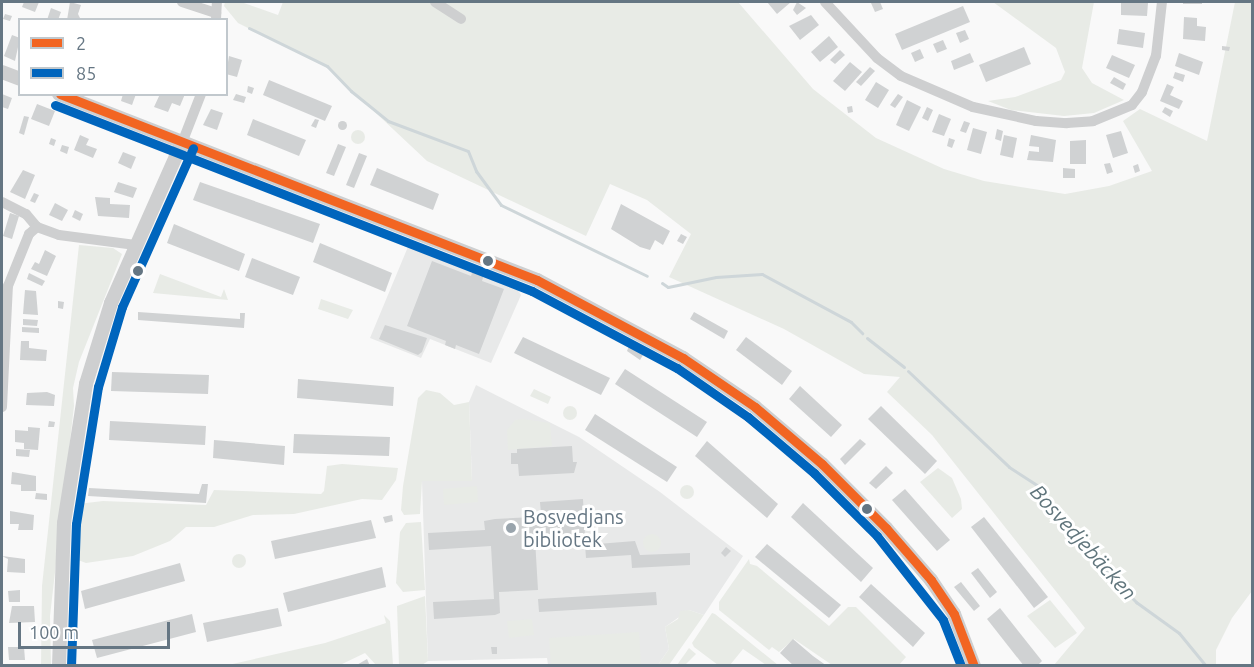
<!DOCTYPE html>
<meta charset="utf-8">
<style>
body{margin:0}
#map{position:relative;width:1254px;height:667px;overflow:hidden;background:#f9f9f9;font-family:Ubuntu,sans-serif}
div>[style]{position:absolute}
.built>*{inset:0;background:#e8e9e9}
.green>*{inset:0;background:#e8ebe6}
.round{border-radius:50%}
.stream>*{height:3px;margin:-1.5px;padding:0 1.5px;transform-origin:1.5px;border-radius:1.5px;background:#ced6d9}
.building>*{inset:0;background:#d0d2d3}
.minor>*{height:10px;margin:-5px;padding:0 5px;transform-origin:5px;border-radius:5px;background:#cecfd0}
.tertiary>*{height:14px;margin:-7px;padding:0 7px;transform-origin:7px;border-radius:7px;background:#cecfd0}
.bus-1>*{height:9px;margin:-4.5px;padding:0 4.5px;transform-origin:4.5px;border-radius:4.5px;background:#f26522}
.bus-2>*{height:9px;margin:-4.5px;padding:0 4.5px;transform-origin:4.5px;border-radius:4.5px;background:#0065bd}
.dots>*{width:16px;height:16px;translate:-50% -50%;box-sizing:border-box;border:3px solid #fff;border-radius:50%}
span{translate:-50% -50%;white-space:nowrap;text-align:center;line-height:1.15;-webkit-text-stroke:6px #fff;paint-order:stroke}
.poi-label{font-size:20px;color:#657683}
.left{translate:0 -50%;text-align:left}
.water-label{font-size:21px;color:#60757c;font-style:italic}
.frame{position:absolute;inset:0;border:3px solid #657683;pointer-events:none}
.legend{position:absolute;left:18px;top:18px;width:210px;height:78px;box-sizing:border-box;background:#fff;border:2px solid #c1c8cd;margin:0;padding:8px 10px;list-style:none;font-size:18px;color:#657683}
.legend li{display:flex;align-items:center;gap:12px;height:30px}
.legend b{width:30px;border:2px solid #c1c8cd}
.scale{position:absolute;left:18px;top:622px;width:152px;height:27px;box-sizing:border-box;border:3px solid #657683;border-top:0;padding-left:8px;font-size:18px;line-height:21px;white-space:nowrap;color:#657683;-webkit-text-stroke:4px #fff;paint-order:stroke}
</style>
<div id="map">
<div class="built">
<div style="clip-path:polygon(410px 242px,514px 284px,521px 295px,491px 363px,430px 339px,421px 358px,370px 338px)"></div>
<div style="clip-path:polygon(476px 385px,579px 437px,660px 492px,743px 556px,704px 615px,689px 610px,665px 627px,669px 649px,658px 665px,548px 665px,547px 658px,428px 661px,422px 481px,472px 480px,469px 402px)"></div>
</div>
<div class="green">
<div style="clip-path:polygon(225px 2px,241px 2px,278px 15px,283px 2px,738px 2px,813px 89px,876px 138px,944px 169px,984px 181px,1065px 194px,1109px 186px,1152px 171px,1123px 121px,1140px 109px,1207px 141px,1235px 2px,1252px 2px,1252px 591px,1232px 618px,1216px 650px,1216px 665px,1054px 665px,1085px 628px,932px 435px,887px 392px,900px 377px,864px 374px,784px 329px,669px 277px,691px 234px,647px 200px,610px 184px,586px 236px,427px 161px,328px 68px,238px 23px,224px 6px)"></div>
<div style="clip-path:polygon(993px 2px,1094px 2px,1082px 68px,1092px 83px,1124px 100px,1094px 113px,1064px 116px,1011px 110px,988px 101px,1015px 97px,1061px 80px,1065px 72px,1056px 48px)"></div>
<div class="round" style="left:351px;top:130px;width:14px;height:14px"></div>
<div style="clip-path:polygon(79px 245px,113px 248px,122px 254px,79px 362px,73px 388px,74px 406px,50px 616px,51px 665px,41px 666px,42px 586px)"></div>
<div style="clip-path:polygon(160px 274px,221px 297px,224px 289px,228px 300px,153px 293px)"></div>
<div style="clip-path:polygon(321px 299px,353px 310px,348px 319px,318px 309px)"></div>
<div style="clip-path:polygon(534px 389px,551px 397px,548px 404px,530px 396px)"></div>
<div style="clip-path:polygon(426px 390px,440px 393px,454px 405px,469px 402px,472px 481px,422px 481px,420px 514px,404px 515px,401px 510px,403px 486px,418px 398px)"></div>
<div class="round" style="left:563px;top:406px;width:14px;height:14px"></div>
<div style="clip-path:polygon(523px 419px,550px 423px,552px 446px,508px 450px,507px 430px,515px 420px)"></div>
<div style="clip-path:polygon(342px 464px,398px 468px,396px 480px,382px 500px,362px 499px,294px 514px,253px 515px,214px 527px,186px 527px,170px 541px,133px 556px,86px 563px,78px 560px,78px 504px,103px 501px,206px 505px,214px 490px,321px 494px,324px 491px,327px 466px)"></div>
<div style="clip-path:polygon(938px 468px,952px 478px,961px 499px,962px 509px,952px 518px,920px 482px)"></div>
<div class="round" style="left:680px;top:485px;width:14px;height:14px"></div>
<div style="clip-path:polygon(477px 486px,478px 502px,444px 505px,443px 489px)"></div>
<div style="clip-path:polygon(421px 522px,425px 590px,403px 592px,396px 583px,400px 532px,406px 523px)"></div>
<div class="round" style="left:643px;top:534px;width:18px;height:18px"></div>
<div class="round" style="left:232px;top:554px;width:14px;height:14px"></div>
<div style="clip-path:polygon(749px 559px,750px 564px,757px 566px,829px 626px,848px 607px,856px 607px,906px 657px,899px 665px,832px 665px,794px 639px,779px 652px,772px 647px,769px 650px,719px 610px,719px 602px)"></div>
<div style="clip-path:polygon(425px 596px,428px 661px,422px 665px,399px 665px,397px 606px)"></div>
<div style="clip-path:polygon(1050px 600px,1077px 633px,1055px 648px,1027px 616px)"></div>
<div style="clip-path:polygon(689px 610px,704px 615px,669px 665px,658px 665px,669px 649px,665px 627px,678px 619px,680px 611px)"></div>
<div style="clip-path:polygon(712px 613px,715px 614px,778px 665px,766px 665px,743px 649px,730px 665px,718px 665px,694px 647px,692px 643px)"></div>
<div style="clip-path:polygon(384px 615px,390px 621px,393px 665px,376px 665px,365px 653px,340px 665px,228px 665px,325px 643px,386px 623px)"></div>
<div style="clip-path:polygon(532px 619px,534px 635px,509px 638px,507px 621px)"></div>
<div style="clip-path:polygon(639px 632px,641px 665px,551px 665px,549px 638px)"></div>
<div style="clip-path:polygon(689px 648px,696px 654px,685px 665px,677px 665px)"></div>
</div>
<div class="stream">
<div style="left:249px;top:28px;width:87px;rotate:26deg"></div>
<div style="left:327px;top:66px;width:35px;rotate:46deg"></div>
<div style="left:351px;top:91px;width:48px;rotate:39deg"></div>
<div style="left:388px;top:121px;width:85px;rotate:20.6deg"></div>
<div style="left:468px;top:151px;width:22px;rotate:68deg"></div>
<div style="left:476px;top:171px;width:42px;rotate:53.7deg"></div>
<div style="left:501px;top:205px;width:162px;rotate:25.9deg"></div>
<div style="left:662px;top:283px;width:7px;rotate:34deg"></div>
<div style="left:668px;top:287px;width:49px;rotate:-11.8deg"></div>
<div style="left:716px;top:277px;width:46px;rotate:-3.7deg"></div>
<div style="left:762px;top:274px;width:101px;rotate:28.3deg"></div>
<div style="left:851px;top:322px;width:16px;rotate:45deg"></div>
<div style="left:867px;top:338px;width:47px;rotate:38.1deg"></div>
<div style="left:908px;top:371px;width:139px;rotate:43.5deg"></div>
<div style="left:1009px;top:467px;width:35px;rotate:33deg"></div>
<div style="left:1038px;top:486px;width:107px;rotate:51.4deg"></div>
<div style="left:1105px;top:570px;width:45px;rotate:45.9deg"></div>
<div style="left:1136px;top:602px;width:53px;rotate:35.8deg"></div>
<div style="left:1179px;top:633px;width:43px;rotate:50.7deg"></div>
</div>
<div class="building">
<div style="clip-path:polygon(24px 2px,39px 2px,35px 12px,22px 7px)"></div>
<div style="clip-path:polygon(70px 2px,81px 5px,78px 14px,81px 20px,67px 20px)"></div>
<div style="clip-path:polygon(767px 2px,791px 2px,777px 14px)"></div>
<div style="clip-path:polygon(797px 2px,806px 8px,797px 15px,793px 10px)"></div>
<div style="clip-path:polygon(880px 2px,883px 9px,875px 12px,871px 3px)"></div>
<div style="clip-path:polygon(1121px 2px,1148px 3px,1147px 16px,1121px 15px)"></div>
<div style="clip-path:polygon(1183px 2px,1202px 2px,1202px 4px,1183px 4px)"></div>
<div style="clip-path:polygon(963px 6px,970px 22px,902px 50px,895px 34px)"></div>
<div style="clip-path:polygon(51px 8px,61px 12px,58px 20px,47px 20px)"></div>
<div style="clip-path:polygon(5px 14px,12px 16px,10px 21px,3px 19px)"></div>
<div style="clip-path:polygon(811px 15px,819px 25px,800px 40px,789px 26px)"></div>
<div style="clip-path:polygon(1184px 17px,1197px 18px,1197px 26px,1206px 27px,1205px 41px,1183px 39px)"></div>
<div style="clip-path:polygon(1119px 29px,1145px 33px,1143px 48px,1117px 44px)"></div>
<div style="clip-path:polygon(965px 30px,969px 39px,960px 43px,956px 33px)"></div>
<div style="clip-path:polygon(12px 35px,20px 38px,15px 61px,4px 56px)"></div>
<div style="clip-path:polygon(829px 36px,838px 47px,820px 62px,811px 52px)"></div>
<div style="clip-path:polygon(943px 40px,947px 49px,937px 53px,933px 44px)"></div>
<div style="clip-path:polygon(1222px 46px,1230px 47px,1229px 51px,1222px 50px)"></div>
<div style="clip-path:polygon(1024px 47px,1031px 64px,986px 82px,979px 65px)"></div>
<div style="clip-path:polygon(920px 49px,924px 58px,915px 62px,911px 53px)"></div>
<div style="clip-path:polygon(840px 50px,845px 55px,835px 64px,830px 60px)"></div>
<div style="clip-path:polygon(970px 53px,974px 62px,954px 70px,951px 61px)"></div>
<div style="clip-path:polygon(1179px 53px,1203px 62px,1199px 75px,1175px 66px)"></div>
<div style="clip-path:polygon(1112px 55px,1135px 65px,1129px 78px,1106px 68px)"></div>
<div style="clip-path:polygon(229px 56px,242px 60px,237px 77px,226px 74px)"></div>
<div style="clip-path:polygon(850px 62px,862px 72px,845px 91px,833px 81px)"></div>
<div style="clip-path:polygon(870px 67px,875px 71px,861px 86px,856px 82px)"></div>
<div style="clip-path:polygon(1175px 72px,1185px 75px,1183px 82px,1173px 78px)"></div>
<div style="clip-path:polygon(1114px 77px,1126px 84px,1123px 90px,1110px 83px)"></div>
<div style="clip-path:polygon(269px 80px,332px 106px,325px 121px,263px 95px)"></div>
<div style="clip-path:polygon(876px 82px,889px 90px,878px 108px,865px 100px)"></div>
<div style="clip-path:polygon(1167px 84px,1174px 87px,1170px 95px,1183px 101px,1179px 109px,1160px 101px)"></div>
<div style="clip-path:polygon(248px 86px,254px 88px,252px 94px,247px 92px)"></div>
<div style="clip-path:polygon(2px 94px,12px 98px,8px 109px,2px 107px)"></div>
<div style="clip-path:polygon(123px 94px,136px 94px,132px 105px,121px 101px)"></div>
<div style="clip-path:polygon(160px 94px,185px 94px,180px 106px,172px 103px,168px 112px,154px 107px)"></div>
<div style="clip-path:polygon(236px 94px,246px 97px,244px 103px,233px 100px)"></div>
<div style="clip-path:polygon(898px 94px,903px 97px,895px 108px,890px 105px)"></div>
<div style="clip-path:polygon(907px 100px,921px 107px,909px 131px,896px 125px)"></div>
<div style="clip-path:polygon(37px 104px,55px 111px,49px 126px,31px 119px)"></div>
<div style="clip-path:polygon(852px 106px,853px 112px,848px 113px,847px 107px)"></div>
<div style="clip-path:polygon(927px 107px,933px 110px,928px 121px,922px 118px)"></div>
<div style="clip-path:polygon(1165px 107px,1173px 111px,1170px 117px,1162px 112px)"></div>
<div style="clip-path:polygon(211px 109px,223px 113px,217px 130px,203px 125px)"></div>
<div style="clip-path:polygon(939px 114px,951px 119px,944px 136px,932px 132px)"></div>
<div style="clip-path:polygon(24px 116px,29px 117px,24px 135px,19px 133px)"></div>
<div style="clip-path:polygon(253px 119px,306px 140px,299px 156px,247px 135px)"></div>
<div style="clip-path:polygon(315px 119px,319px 120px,316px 128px,311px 126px)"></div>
<div class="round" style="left:337.5px;top:120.5px;width:9px;height:9px"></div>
<div style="clip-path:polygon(964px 121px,970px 123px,966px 133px,960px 131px)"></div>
<div style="clip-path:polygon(973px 128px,987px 132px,981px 154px,967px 150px)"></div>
<div style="clip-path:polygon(997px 129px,1003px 131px,1001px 141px,995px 139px)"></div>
<div style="clip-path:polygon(1121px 131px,1128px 153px,1113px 158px,1106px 135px)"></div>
<div style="clip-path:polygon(80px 135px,89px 139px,86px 145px,97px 149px,93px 158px,74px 150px)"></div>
<div style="clip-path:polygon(1004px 135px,1017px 138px,1013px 158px,1000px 155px)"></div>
<div style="clip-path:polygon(1031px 135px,1056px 140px,1053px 162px,1027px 160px,1029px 151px,1039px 152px,1039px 147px,1029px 146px)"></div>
<div style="clip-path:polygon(51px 138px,56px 140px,54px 146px,49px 144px)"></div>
<div style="clip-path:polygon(949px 138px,955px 140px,952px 148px,947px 146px)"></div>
<div style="clip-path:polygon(1086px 140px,1086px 164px,1070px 164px,1070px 141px)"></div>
<div style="clip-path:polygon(338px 144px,346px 147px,334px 176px,326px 173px)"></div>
<div style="clip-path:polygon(62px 145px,69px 147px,67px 154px,60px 151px)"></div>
<div style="clip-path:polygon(123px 152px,136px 157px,131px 169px,118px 163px)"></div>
<div style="clip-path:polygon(359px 153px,367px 156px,354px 188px,346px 185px)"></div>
<div style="clip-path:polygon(1110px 163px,1113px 172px,1107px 174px,1104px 164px)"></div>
<div style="clip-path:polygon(1138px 164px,1140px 171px,1135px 173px,1133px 166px)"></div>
<div style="clip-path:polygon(377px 168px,439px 194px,433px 210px,370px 185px)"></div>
<div style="clip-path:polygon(1063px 168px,1075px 169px,1075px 178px,1063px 178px)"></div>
<div style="clip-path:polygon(23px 170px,35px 175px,25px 199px,10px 192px)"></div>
<div style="clip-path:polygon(118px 182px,137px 188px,133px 198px,114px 192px)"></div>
<div style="clip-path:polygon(200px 182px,320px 224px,313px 243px,193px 200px)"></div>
<div style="clip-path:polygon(34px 193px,39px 195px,35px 203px,30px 201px)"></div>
<div style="clip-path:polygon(95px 197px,110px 198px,110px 204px,130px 205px,129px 218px,98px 216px)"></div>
<div style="clip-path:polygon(55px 203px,68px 210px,62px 221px,49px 215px)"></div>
<div style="clip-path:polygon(621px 204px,670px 231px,663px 245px,655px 240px,650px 250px,640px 247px,611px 229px)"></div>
<div style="clip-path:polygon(75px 210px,83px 214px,80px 221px,72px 217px)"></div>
<div style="clip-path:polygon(10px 213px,19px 216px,12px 239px,3px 236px)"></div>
<div style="clip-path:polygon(174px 224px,245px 254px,239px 271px,167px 243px)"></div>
<div style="clip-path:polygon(681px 234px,687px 237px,683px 244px,677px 241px)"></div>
<div style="clip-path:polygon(320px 243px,392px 273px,385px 292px,313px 262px)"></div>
<div style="clip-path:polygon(45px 250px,56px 256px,47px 276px,31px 269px,35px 262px,39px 264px)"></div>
<div style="clip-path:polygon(252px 258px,300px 277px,293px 295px,245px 277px)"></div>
<div style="clip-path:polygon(432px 261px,471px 276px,473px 270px,484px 274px,482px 281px,504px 289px,479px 354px,456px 345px,455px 349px,445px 345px,446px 341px,407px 326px)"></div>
<div style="clip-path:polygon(29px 273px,45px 281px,42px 286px,27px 279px)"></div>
<div style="clip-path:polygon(25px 290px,36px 291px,38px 315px,23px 314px)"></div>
<div style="clip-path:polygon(58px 301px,64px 302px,63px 309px,58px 308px)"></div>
<div style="clip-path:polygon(138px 312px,240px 319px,240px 313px,245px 313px,244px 328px,138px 320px)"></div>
<div style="clip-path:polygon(694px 312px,728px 331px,724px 339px,690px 319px)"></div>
<div style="clip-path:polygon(23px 319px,38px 320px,37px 326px,23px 325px)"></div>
<div style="clip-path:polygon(385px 325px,427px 338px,422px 352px,418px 355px,379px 339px)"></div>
<div style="clip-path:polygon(22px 327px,39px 328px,39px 333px,22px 332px)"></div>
<div style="clip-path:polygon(523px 337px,610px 378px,601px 395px,514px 353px)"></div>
<div style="clip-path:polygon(746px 337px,792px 371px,782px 385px,736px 350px)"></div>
<div style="clip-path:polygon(21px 341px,29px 341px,29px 348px,47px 350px,46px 361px,20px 360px)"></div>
<div style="clip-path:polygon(629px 346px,643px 355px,640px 360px,627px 351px)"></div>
<div style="clip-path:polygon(625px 369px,707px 422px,697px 437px,615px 384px)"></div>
<div style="clip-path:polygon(112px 372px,209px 375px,208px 394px,111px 391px)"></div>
<div style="clip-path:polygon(298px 379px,394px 387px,393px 406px,297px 398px)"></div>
<div style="clip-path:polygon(800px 386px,842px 425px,831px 437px,789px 399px)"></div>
<div style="clip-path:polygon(47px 392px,55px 395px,54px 406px,26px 405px,27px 393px)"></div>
<div style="clip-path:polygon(881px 406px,937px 461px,925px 474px,868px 419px)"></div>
<div style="clip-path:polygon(595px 414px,677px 467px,667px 482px,585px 430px)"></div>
<div style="clip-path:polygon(49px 421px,55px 422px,54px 427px,48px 427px)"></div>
<div style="clip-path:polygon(110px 421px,206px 426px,205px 445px,109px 440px)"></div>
<div style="clip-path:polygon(28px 427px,40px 428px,38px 450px,24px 449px,24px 443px,15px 442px,15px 430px,28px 431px)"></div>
<div style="clip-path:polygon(294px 434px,390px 437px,389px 456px,293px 453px)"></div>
<div style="clip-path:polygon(860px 439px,866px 444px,845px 465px,840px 459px)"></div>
<div style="clip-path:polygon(214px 440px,285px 446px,284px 465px,213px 458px)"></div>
<div style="clip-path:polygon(707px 441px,778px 504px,767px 518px,695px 456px)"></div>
<div style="clip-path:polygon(572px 446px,573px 462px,577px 462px,574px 473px,519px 476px,518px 464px,511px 464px,511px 453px,517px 453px,517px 449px)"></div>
<div style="clip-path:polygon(16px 449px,30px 450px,29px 457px,16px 456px)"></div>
<div style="clip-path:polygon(886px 466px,893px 473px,876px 489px,869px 483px)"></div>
<div style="clip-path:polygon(12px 472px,36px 476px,36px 491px,21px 491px,21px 485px,11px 484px)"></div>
<div style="clip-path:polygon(202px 484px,208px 484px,206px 503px,88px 496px,89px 488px,199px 494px)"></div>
<div style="clip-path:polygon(905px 489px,950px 540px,937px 551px,892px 500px)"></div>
<div style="clip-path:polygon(36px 493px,47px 494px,47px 500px,35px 499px)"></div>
<div style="clip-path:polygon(583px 499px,585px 536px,535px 539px,538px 590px,499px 592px,500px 613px,495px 615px,434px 619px,433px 602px,494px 599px,491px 546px,429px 550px,428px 533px,485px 530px,484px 521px,495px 519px,533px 517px,534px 525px,542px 525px,540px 502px)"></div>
<div style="clip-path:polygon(803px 503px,873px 568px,861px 582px,791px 517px)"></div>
<div style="clip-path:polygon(10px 511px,34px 515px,33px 530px,18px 530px,19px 524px,10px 524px)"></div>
<div style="clip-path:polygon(392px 515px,393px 521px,385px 523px,383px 517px)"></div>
<div style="clip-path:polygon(984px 517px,1048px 597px,1034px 608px,971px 527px)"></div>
<div style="clip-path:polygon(371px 520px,376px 538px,275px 559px,271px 541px)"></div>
<div style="clip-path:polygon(635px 541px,640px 555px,690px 553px,690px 565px,632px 568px,631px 555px,586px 558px,585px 545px)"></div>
<div style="clip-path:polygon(767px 544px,841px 605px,829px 618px,755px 557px)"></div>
<div style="clip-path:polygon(726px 547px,731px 551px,725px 557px,721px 553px)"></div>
<div style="clip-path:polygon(2px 556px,25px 559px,25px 573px,7px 572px,8px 559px)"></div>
<div style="clip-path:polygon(180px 563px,185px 581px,85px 609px,81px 591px)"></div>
<div style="clip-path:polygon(382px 567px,386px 587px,288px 612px,283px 593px)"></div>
<div style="clip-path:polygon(978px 568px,997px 592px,990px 598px,971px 573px)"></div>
<div style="clip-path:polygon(961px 582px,980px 606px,974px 611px,954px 587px)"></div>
<div style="clip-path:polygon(871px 584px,925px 633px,913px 647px,859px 597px)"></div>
<div style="clip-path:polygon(20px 590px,20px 602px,9px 602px,8px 591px)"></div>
<div style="clip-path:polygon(656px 592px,657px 605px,539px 612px,538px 599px)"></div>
<div style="clip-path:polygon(12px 606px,34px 606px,35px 622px,9px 623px)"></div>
<div style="clip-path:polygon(278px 608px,282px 626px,207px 642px,203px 623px)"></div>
<div style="clip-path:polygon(1000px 608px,1042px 661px,1037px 666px,1024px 666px,987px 619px)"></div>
<div style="clip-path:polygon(192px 614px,196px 632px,97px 658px,92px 640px)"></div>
<div style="clip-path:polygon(793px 639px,813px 656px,827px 666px,794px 666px,780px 653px)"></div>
<div style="clip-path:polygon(8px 647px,24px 647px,25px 660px,9px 660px)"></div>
<div style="clip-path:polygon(491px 647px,497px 647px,497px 654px,492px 654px)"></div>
<div style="clip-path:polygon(367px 659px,370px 666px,355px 666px)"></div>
</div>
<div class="minor">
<div style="left:182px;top:2px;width:36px;rotate:18deg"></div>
<div style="left:435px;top:2px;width:31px;rotate:33deg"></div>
<div style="left:825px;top:2px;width:76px;rotate:47.1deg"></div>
<div style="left:877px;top:58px;width:30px;rotate:37deg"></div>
<div style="left:901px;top:76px;width:78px;rotate:23.3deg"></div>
<div style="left:973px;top:107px;width:65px;rotate:12.5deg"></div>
<div style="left:1036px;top:121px;width:31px;rotate:4deg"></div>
<div style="left:1067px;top:123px;width:26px;rotate:-4deg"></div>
<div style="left:1093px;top:121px;width:42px;rotate:-22.3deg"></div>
<div style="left:1132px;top:105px;width:16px;rotate:-52deg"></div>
<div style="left:1142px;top:92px;width:39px;rotate:-69deg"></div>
<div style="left:1156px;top:56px;width:54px;rotate:-83.7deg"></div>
<div style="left:216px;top:19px;width:17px;rotate:-87deg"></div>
<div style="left:182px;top:143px;width:53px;rotate:-68.8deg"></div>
<div style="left:2px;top:202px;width:27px;rotate:27deg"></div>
<div style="left:26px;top:214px;width:17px;rotate:50deg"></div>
<div style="left:37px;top:227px;width:23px;rotate:20deg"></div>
<div style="left:59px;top:235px;width:77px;rotate:7.5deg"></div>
<div style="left:2px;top:407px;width:121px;rotate:-87.2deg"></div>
<div style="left:8px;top:286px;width:56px;rotate:-68deg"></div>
<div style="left:29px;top:234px;width:11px;rotate:-41deg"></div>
</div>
<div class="tertiary">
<div style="left:2px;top:72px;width:19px;rotate:21deg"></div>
<div style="left:59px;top:94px;width:513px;rotate:21.26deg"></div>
<div style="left:537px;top:280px;width:166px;rotate:28.1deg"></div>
<div style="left:683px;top:358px;width:87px;rotate:34.2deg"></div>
<div style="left:755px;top:407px;width:88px;rotate:40.4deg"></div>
<div style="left:822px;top:464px;width:91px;rotate:45deg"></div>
<div style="left:886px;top:528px;width:69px;rotate:49.1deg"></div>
<div style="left:931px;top:580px;width:41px;rotate:55.9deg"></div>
<div style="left:954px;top:614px;width:56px;rotate:69deg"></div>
<div style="left:59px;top:666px;width:143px;rotate:-88deg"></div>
<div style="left:64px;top:523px;width:141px;rotate:-81deg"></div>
<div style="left:86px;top:384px;width:85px;rotate:-72.8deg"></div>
<div style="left:111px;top:303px;width:175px;rotate:-66.1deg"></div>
</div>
<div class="bus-1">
<div style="left:60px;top:94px;width:512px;rotate:21.3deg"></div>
<div style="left:537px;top:280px;width:166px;rotate:28.1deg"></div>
<div style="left:683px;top:358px;width:87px;rotate:34.2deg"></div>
<div style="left:755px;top:407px;width:88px;rotate:40.4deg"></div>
<div style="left:822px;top:464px;width:91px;rotate:45deg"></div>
<div style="left:886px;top:528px;width:69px;rotate:49.1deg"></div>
<div style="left:931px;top:580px;width:41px;rotate:55.9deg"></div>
<div style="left:954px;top:614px;width:56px;rotate:69deg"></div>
</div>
<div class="bus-2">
<div style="left:55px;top:105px;width:512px;rotate:21.3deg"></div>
<div style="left:532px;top:291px;width:164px;rotate:28deg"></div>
<div style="left:677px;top:368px;width:86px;rotate:34.6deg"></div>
<div style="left:748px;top:417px;width:87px;rotate:40.3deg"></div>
<div style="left:814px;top:473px;width:89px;rotate:45deg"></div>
<div style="left:877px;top:536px;width:107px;rotate:51.8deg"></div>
<div style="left:943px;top:620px;width:49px;rotate:68.6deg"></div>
<div style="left:71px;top:666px;width:142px;rotate:-88deg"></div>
<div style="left:76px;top:524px;width:139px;rotate:-80.9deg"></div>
<div style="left:98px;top:387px;width:84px;rotate:-73.3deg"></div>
<div style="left:122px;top:307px;width:174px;rotate:-65.9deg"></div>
</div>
<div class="dots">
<div style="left:488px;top:261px;background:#657683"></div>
<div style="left:138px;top:271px;background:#657683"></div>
<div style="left:867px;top:509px;background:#657683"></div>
<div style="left:511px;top:528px;background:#99a4ac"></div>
</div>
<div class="poi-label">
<span class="left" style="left:523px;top:528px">Bosvedjans<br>bibliotek</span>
</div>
<div class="water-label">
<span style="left:1084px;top:542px;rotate:48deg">Bosvedjebäcken</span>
</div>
<div class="frame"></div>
<ul class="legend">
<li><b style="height:8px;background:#f26522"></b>2</li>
<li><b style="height:8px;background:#0065bd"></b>85</li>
</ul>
<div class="scale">100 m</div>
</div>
